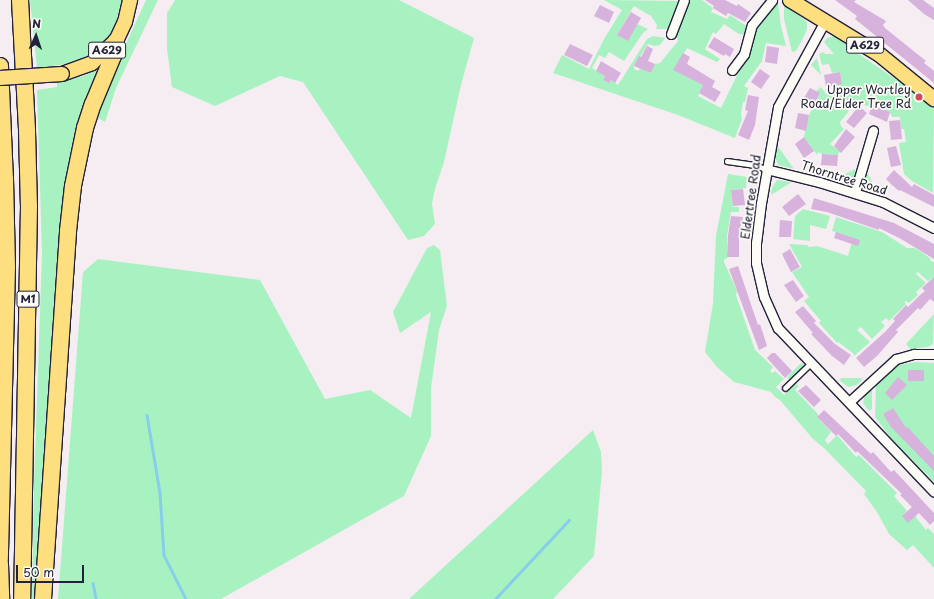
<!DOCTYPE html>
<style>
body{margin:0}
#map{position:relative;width:934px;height:599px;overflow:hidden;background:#f5edf2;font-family:"Playpen Sans",sans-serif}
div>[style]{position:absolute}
.green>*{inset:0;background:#a8f2c1}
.stream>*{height:2.5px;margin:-1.25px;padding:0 1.25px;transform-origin:1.25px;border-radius:1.25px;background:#88ceea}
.building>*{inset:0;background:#d6b2dd}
.roads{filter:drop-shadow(1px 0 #22223b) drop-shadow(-1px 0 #22223b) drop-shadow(0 1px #22223b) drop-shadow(0 -1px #22223b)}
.service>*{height:4.5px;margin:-2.25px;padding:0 2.25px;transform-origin:2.25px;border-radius:2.25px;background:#fdfcf7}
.minor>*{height:9px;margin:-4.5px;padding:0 4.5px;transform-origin:4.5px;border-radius:4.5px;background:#fdfcf7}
.primary>*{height:14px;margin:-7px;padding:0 7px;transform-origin:7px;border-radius:7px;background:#fddf80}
.motorway>*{height:16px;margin:-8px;padding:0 8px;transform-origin:8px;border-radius:8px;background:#fddf80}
.bridges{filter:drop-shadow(1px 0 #22223b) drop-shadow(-1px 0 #22223b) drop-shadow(0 1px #22223b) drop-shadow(0 -1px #22223b)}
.primary-bridge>*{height:14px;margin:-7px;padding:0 7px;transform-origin:7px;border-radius:7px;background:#fddf80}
.dots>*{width:11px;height:11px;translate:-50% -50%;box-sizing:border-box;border:2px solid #fdfcf7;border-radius:50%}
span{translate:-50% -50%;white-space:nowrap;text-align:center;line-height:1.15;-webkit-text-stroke:3.5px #fdfcf7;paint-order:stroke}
.shield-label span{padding:1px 3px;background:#fdfcf7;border:1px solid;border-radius:3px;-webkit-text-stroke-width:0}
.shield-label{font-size:11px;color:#22223b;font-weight:700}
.poi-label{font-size:12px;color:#22223b}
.right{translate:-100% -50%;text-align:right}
.street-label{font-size:12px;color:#22223b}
.north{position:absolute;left:16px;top:16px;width:40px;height:40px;-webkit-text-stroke:3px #fdfcf7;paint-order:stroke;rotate:3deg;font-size:11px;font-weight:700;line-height:16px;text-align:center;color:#22223b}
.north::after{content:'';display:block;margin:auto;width:14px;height:18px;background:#22223b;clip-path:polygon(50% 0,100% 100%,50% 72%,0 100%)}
.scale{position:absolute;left:16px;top:565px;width:68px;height:18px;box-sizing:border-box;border:2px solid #22223b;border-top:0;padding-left:5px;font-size:12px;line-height:14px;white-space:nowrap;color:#22223b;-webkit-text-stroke:3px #fdfcf7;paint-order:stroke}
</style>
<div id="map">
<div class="green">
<div style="clip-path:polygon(30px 0,122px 0,115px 26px,110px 36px,95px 52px,76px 61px,67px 64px,37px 68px)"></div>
<div style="clip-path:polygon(146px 0,158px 0,116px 88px,105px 122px,98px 118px,97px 107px)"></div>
<div style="clip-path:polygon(175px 0,399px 0,474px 38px,461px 85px,444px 162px,435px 189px,432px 203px,435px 224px,424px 236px,408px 240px,303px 82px,280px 76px,215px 106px,172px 87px,167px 49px,167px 13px)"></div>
<div style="clip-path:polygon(604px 0,680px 1px,671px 29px,656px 29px,657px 25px,651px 16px,634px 6px,617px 35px,637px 24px,648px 29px,643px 33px,624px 61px,609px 52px,605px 58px,599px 55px,592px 68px,605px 76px,603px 80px,609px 83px,611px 80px,618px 85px,647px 39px,653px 36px,665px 38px,660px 45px,655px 46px,648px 44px,634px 66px,634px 69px,638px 71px,640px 68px,651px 73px,655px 64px,660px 63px,678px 41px,676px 34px,688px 0,702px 0,713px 8px,711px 12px,727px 19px,730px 15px,748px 27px,746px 35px,739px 34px,724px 24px,716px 34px,713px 32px,705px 49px,720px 59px,717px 62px,687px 48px,674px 70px,703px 85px,698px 96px,721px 108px,746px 57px,756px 28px,763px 17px,778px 2px,781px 26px,786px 46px,766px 43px,762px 61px,744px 86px,748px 88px,745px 102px,743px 102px,741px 115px,742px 119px,735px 138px,678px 115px,553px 73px,562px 55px,589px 69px,604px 39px,622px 10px)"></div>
<div style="clip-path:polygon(784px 5px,805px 20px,807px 23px,807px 29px,804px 36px,796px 51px,792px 52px,784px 19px)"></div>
<div style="clip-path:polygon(835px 36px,855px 47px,859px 54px,917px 94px,915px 96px,921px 101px,924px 97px,934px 105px,933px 193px,912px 181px,904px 174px,899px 143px,906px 142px,904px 129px,901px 129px,900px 117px,892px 117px,890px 112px,872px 105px,870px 101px,869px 107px,858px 102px,851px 104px,846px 108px,849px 111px,840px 122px,841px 126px,844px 129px,830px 144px,840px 151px,838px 155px,822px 154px,818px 152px,817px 155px,804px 137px,809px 115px,820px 94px,816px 91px,821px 87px,827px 95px,836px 89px,834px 85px,842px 83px,840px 72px,832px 73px,829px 64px,822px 65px,819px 54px,823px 52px,826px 54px,834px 54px,824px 42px,827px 38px)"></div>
<div style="clip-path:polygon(817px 58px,821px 75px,811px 65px)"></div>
<div style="clip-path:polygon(100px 67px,70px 160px,62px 248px,36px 599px,32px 599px,34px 485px,42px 253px,37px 90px,57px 87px,57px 82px,84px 76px)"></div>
<div style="clip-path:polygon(777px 145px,794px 169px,778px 165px,775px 157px)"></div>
<div style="clip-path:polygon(855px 169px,855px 177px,849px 181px,835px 179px)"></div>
<div style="clip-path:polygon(728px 174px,747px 177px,746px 188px,731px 190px,733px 207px,739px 207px,739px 212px,731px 212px,727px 236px,727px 259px,724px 259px,724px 262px,737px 291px,736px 295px,755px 350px,773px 367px,770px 371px,772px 373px,775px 371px,784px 379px,776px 387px,784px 395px,796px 384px,799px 386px,795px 390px,818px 414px,818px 418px,831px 432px,825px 440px,828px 444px,837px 435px,856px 457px,859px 455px,897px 493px,894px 496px,907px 511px,902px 516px,915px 516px,926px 530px,928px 528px,934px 534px,934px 568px,913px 545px,907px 550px,889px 534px,877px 512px,864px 494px,866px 491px,824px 448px,812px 438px,780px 400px,775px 397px,771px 392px,734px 382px,717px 367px,705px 352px,713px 303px,716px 236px)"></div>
<div style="clip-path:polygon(866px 174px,868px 174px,877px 192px,866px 188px,864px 184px)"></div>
<div style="clip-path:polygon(777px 180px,792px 182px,771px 195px,772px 188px)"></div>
<div style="clip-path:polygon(803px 209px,830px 216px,826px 229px,810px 225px,810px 241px,793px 239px,795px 216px)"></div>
<div style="clip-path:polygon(836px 217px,882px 232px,907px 248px,914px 248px,920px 251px,931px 259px,930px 261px,934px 262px,934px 277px,928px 281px,918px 272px,916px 274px,926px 283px,916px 292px,918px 295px,909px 303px,906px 301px,904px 302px,906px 304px,889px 321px,886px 318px,881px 322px,885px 326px,872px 339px,861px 327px,857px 330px,870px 342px,854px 356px,853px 353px,838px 342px,837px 343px,819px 323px,821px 321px,804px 301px,809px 297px,792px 272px,802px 267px,789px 244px,807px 245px,809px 247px,817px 246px,848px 256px,853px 238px,832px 231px)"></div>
<div style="clip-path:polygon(434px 245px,440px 250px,447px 306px,439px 330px,431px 388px,431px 436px,404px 496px,221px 599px,58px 599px,83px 272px,98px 259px,260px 280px,325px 399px,370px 390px,411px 418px,431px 312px,400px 333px,393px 312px,427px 248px)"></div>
<div style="clip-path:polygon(934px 314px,933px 344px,928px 347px,910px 349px,906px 344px)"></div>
<div style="clip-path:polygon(916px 362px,934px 363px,934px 482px,890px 437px,875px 417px,876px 386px,898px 365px)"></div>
<div style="clip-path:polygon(801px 363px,805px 366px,789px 380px,787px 377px)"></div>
<div style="clip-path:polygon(842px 378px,862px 378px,862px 380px,857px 385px,848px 387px,839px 380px)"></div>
<div style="clip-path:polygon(872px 387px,872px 409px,869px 411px,863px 403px,865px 394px)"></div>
<div style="clip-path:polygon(593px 430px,601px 452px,602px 471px,594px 556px,553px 599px,409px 599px)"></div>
</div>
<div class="stream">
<div style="left:147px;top:415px;width:79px;rotate:80.5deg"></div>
<div style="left:160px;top:493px;width:62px;rotate:86.3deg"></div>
<div style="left:164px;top:555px;width:49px;rotate:63.4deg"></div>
<div style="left:93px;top:583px;width:16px;rotate:79deg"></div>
<div style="left:495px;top:599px;width:108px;rotate:-46.9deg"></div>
</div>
<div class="building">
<div style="clip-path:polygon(705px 0,725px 0,737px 6px,738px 4px,751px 13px,745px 22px,728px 13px,726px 16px,713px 8px,714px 6px)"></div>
<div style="clip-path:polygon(835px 0,856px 0,854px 2px,886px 21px,883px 25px,885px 28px,926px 61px,924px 63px,934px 71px,934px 83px,855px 19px,857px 16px)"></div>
<div style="clip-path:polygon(908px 0,923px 0,934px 8px,934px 20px,924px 14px)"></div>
<div style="clip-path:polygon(600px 5px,614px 12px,609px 23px,594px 16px)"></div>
<div style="clip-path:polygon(631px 12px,641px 18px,628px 41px,617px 35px)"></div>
<div style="clip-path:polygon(714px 37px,734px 49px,730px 57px,725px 54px,724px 56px,708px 47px)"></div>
<div style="clip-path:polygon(570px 44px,593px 55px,587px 66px,564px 55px)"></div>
<div style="clip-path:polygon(647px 46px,653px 49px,648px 61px,655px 64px,651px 73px,634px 66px,639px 56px,641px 57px)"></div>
<div style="clip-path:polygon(767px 46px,779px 48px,777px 64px,765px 62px)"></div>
<div style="clip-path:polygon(683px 53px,690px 57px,687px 64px,715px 81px,712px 87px,721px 92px,715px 102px,699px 93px,703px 85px,673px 70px)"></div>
<div style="clip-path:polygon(601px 61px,621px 73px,615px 83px,611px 80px,609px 83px,603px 80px,605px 76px,596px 71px)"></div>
<div style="clip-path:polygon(760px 69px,770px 76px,761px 89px,751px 82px)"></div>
<div style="clip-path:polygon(840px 72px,842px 84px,826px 87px,824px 75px)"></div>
<div style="clip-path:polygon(810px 88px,820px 93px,813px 107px,802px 101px)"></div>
<div style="clip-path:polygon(748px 95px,759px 97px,755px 125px,749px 140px,738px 135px,748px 111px,745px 110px)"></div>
<div style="clip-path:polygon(872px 105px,890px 112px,887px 122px,869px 114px)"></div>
<div style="clip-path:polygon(859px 106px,867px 113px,854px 128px,846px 122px)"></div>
<div style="clip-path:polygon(798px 113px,809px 115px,806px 131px,795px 128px)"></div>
<div style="clip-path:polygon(900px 120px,902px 139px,891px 140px,889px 121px)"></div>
<div style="clip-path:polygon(846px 129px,855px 137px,841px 153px,834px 146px)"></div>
<div style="clip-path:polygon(804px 137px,814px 151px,804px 158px,795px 144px)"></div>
<div style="clip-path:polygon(896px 146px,901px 165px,891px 167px,887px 148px)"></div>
<div style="clip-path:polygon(822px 154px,838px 155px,837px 166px,821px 165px)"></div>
<div style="clip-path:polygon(894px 170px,912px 187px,914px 184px,934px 195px,934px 207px,900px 190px,899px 191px,892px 185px,886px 179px)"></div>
<div style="clip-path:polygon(743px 189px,745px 205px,733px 206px,731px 190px)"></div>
<div style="clip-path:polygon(798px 194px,806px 204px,789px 216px,782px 207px)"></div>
<div style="clip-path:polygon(814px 198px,894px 223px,934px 244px,934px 259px,901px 239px,879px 228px,879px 230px,827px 212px,811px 209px)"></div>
<div style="clip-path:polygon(731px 216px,743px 217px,739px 233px,739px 257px,727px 257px,728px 235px)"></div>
<div style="clip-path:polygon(780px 220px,792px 221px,791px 237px,779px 237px)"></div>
<div style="clip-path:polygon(836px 232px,860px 240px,858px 246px,834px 238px)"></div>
<div style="clip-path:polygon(790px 249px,800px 267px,791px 272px,782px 254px)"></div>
<div style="clip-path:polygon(738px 266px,758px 325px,760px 324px,767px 346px,759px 350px,729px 269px)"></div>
<div style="clip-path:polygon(934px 277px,934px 302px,930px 299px,920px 310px,918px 308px,896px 330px,898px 332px,877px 356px,864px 367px,856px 358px,885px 332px,895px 321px,893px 319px,906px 305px,908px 307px,919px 296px,925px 291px,922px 288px)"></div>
<div style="clip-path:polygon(793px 280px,804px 296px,796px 302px,784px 285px)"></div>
<div style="clip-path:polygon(803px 306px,816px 321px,814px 323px,835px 344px,851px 355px,844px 365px,832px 356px,811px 334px,813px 333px,795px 312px)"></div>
<div style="clip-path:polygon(772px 353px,775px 353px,792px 371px,785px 378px,767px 358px)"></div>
<div style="clip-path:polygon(908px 370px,924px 370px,924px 381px,908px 381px)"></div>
<div style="clip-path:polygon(898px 377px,907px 385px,892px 400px,885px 393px)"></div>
<div style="clip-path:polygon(806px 385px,821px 400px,814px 407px,798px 391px)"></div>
<div style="clip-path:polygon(893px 408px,906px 428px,908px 427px,913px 433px,934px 456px,934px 471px,891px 427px,883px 414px)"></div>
<div style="clip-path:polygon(824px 410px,871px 454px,873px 452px,891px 472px,894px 470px,934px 513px,934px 521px,930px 525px,919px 513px,908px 523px,902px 516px,912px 507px,900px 495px,902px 494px,857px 451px,856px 453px,838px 434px,836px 436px,817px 417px)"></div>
</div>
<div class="roads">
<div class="service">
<div style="left:727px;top:161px;width:28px;rotate:8deg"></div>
<div style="left:755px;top:165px;width:12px;rotate:20deg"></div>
<div style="left:785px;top:388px;width:36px;rotate:-44deg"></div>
</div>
<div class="minor">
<div style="left:825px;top:21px;width:98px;rotate:118.7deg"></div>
<div style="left:778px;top:107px;width:97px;rotate:100deg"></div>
<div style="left:761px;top:203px;width:39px;rotate:97deg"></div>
<div style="left:756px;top:242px;width:21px;rotate:90deg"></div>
<div style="left:756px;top:263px;width:35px;rotate:77deg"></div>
<div style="left:764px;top:297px;width:34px;rotate:66deg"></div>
<div style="left:778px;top:328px;width:226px;rotate:46.4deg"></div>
<div style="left:671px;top:34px;width:36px;rotate:-69deg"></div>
<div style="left:732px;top:70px;width:20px;rotate:-53deg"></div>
<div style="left:744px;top:54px;width:30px;rotate:-75deg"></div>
<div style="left:752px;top:25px;width:32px;rotate:-51deg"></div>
<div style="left:766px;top:169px;width:55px;rotate:13.8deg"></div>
<div style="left:819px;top:182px;width:67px;rotate:17.4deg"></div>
<div style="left:883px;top:202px;width:57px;rotate:27deg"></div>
<div style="left:855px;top:192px;width:64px;rotate:-73.6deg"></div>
<div style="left:849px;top:402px;width:64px;rotate:-42.5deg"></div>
<div style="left:896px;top:359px;width:19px;rotate:-16deg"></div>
<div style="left:914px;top:354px;width:20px"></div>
</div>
<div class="primary">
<div style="left:790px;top:0;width:105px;rotate:31.4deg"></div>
<div style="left:880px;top:55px;width:70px;rotate:39.2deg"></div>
<div style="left:62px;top:74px;width:32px;rotate:-20deg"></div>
<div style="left:92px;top:63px;width:33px;rotate:-43deg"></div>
<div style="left:116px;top:41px;width:21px;rotate:-65deg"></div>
<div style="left:125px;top:22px;width:23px;rotate:-77deg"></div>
</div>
<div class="motorway">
<div style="left:20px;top:0;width:131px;rotate:86.9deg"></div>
<div style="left:27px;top:131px;width:75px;rotate:88.5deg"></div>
<div style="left:29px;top:206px;width:393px;rotate:91deg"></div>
<div style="left:0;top:66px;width:113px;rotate:87.5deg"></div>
<div style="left:5px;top:179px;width:87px;rotate:88.7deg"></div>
<div style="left:7px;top:266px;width:294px;rotate:91.4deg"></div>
<div style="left:0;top:564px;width:35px;rotate:88deg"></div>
<div style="left:43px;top:599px;width:369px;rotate:-86.1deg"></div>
<div style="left:68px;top:231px;width:45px;rotate:-83.7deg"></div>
<div style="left:73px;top:186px;width:59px;rotate:-78.3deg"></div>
<div style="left:85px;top:128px;width:25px;rotate:-72deg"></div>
<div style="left:93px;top:104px;width:52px;rotate:-67.4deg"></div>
<div style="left:113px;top:56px;width:15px;rotate:-79deg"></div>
</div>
</div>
<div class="bridges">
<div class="primary-bridge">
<div style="left:0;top:78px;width:62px;rotate:-3.7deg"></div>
</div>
</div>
<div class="dots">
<div style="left:919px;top:97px;background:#d1495b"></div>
</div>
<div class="shield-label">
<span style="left:865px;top:45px">A629</span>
<span style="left:107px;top:50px">A629</span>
<span style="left:28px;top:299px">M1</span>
</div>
<div class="poi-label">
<span class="right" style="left:911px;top:97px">Upper Wortley<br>Road/Elder Tree Rd</span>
</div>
<div class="street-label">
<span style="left:844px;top:178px;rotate:17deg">Thorntree Road</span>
<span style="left:751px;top:197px;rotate:-82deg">Eldertree Road</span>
</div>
<div class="north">N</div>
<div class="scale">50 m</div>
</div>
